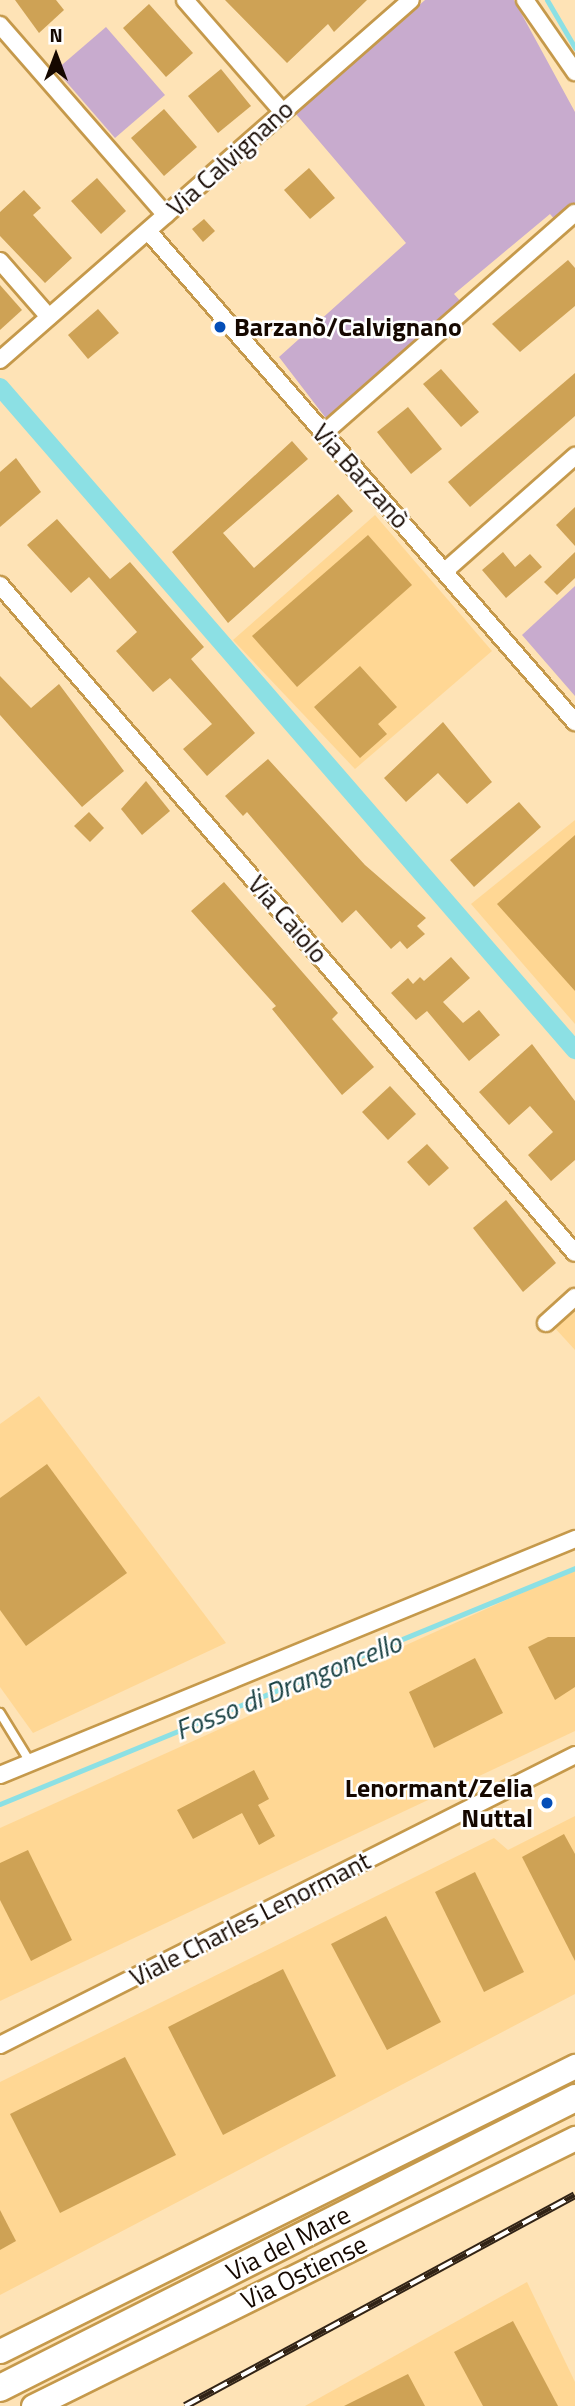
<!DOCTYPE html>
<meta charset="utf-8">
<style>
body{margin:0}
#map{position:relative;width:575px;height:2406px;overflow:hidden;background:#fee3b6;font-family:"Titillium Web",sans-serif}
div>[style]{position:absolute}
.built>*{inset:0;background:#ffd794}
.green>*{inset:0;background:#c8abce}
.stream>*{height:5px;margin:-2.5px;padding:0 2.5px;transform-origin:2.5px;border-radius:2.5px;background:#8ce0e4}
.canal>*{height:18px;margin:-9px;padding:0 9px;transform-origin:9px;border-radius:9px;background:#8ce0e4}
.building>*{inset:0;background:#cea255}
.roads{filter:drop-shadow(2px 0 #c5994b) drop-shadow(-2px 0 #c5994b) drop-shadow(0 2px #c5994b) drop-shadow(0 -2px #c5994b)}
.service>*{height:8px;margin:-4px;padding:0 4px;transform-origin:4px;border-radius:4px;background:#fff}
.minor>*{height:16px;margin:-8px;padding:0 8px;transform-origin:8px;border-radius:8px;background:#fff}
.secondary>*{height:23px;margin:-11.5px;padding:0 11.5px;transform-origin:11.5px;border-radius:11.5px;background:#fff}
.primary>*{height:26px;margin:-13px;padding:0 13px;transform-origin:13px;border-radius:13px;background:#fff}
.rail>*{height:8px;margin-top:-4px;transform-origin:0;background:repeating-linear-gradient(90deg,#fff 0 16px,#312316 0 32px);box-sizing:border-box;border-block:2px solid #312316}
.dots>*{width:19px;height:19px;translate:-50% -50%;box-sizing:border-box;border:4px solid #fff;border-radius:50%}
span{translate:-50% -50%;white-space:nowrap;text-align:center;line-height:1.15;-webkit-text-stroke:5px #fff;paint-order:stroke}
.street-label{font-size:26px;color:#150800}
.poi-label{font-size:26px;color:#150800;font-weight:700}
.left{translate:0 -50%;text-align:left}
.right{translate:-100% -50%;text-align:right}
.water-label{font-size:28px;color:#1a4244;font-style:italic}
.north{position:absolute;left:21px;top:21px;width:70px;height:70px;-webkit-text-stroke:5px #fff;paint-order:stroke;rotate:0deg;font-size:19px;font-weight:700;line-height:28px;text-align:center;color:#150800}
.north::after{content:'';display:block;margin:auto;width:24px;height:32px;background:#150800;clip-path:polygon(50% 0,100% 100%,50% 72%,0 100%)}
</style>
<div id="map">
<div class="built">
<div style="clip-path:polygon(375px 515px,492px 651px,355px 769px,233px 640px)"></div>
<div style="clip-path:polygon(575px 820px,575px 1024px,471px 904px)"></div>
<div style="clip-path:polygon(575px 1309px,575px 1350px,554px 1327px)"></div>
<div style="clip-path:polygon(39px 1396px,226px 1643px,33px 1733px,0 1687px,0 1424px)"></div>
<div style="clip-path:polygon(575px 1569px,575px 1731px,0 2001px,0 1828px)"></div>
<div style="clip-path:polygon(575px 1816px,575px 1994px,0 2295px,0 2082px,494px 1838px,508px 1850px)"></div>
<div style="clip-path:polygon(527px 2282px,575px 2382px,575px 2406px,305px 2406px)"></div>
</div>
<div class="green">
<div style="clip-path:polygon(425px 0,514px 0,575px 112px,575px 205px,556px 221px,550px 214px,454px 294px,462px 303px,331px 418px,325px 417px,279px 357px,406px 243px,296px 114px)"></div>
<div style="clip-path:polygon(106px 27px,165px 95px,115px 138px,56px 70px)"></div>
<div style="clip-path:polygon(575px 586px,575px 696px,522px 635px)"></div>
</div>
<div class="stream">
<div style="left:547px;top:0;width:56px;rotate:59.7deg"></div>
<div style="left:0;top:1804px;width:622px;rotate:-22.31deg"></div>
</div>
<div class="canal">
<div style="left:0;top:387px;width:878px;rotate:49.07deg"></div>
</div>
<div class="building">
<div style="clip-path:polygon(15px 0,56px 0,64px 10px,39px 33px)"></div>
<div style="clip-path:polygon(225px 0,367px 0,334px 32px,328px 24px,287px 63px)"></div>
<div style="clip-path:polygon(149px 4px,193px 53px,166px 77px,123px 28px)"></div>
<div style="clip-path:polygon(221px 69px,251px 106px,218px 133px,188px 96px)"></div>
<div style="clip-path:polygon(164px 109px,197px 147px,164px 176px,131px 138px)"></div>
<div style="clip-path:polygon(309px 168px,335px 198px,310px 219px,284px 190px)"></div>
<div style="clip-path:polygon(97px 178px,126px 211px,101px 234px,71px 201px)"></div>
<div style="clip-path:polygon(24px 190px,41px 208px,33px 215px,72px 258px,45px 283px,0 236px,0 212px)"></div>
<div style="clip-path:polygon(204px 219px,215px 231px,203px 242px,192px 229px)"></div>
<div style="clip-path:polygon(568px 260px,575px 268px,575px 306px,520px 352px,492px 324px)"></div>
<div style="clip-path:polygon(0 285px,22px 310px,0 330px)"></div>
<div style="clip-path:polygon(98px 309px,119px 333px,88px 359px,68px 335px)"></div>
<div style="clip-path:polygon(441px 369px,479px 412px,461px 427px,423px 384px)"></div>
<div style="clip-path:polygon(575px 373px,575px 416px,470px 507px,448px 482px)"></div>
<div style="clip-path:polygon(408px 407px,442px 449px,411px 474px,377px 432px)"></div>
<div style="clip-path:polygon(292px 441px,308px 459px,223px 533px,254px 568px,338px 494px,353px 511px,228px 623px,172px 552px)"></div>
<div style="clip-path:polygon(16px 458px,41px 492px,0 527px,0 472px)"></div>
<div style="clip-path:polygon(575px 507px,575px 546px,556px 525px)"></div>
<div style="clip-path:polygon(57px 519px,110px 579px,130px 562px,204px 647px,191px 659px,255px 733px,207px 776px,183px 749px,212px 724px,170px 678px,153px 692px,116px 651px,137px 632px,89px 577px,71px 593px,27px 545px)"></div>
<div style="clip-path:polygon(368px 535px,412px 585px,297px 687px,252px 636px)"></div>
<div style="clip-path:polygon(503px 552px,515px 567px,530px 554px,542px 567px,506px 598px,482px 570px)"></div>
<div style="clip-path:polygon(575px 552px,575px 578px,557px 595px,544px 582px)"></div>
<div style="clip-path:polygon(360px 666px,397px 707px,378px 724px,387px 734px,360px 758px,314px 707px)"></div>
<div style="clip-path:polygon(0 676px,31px 708px,59px 684px,124px 771px,82px 807px,0 715px)"></div>
<div style="clip-path:polygon(443px 722px,492px 782px,467px 804px,438px 773px,406px 802px,384px 778px)"></div>
<div style="clip-path:polygon(268px 759px,365px 865px,426px 918px,417px 926px,425px 934px,407px 949px,400px 941px,391px 949px,356px 910px,342px 923px,247px 812px,243px 816px,225px 796px)"></div>
<div style="clip-path:polygon(146px 781px,170px 811px,142px 835px,121px 809px)"></div>
<div style="clip-path:polygon(519px 802px,541px 827px,474px 887px,450px 860px)"></div>
<div style="clip-path:polygon(89px 812px,104px 828px,90px 842px,74px 826px)"></div>
<div style="clip-path:polygon(575px 835px,575px 991px,497px 904px)"></div>
<div style="clip-path:polygon(224px 882px,338px 1013px,332px 1019px,374px 1067px,342px 1095px,272px 1009px,276px 1006px,191px 911px)"></div>
<div style="clip-path:polygon(451px 957px,470px 978px,443px 1002px,463px 1023px,479px 1010px,500px 1035px,469px 1061px,427px 1011px,416px 1020px,391px 993px,408px 978px,413px 984px,420px 977px,424px 981px)"></div>
<div style="clip-path:polygon(532px 1044px,575px 1101px,575px 1160px,551px 1181px,528px 1155px,553px 1132px,530px 1106px,509px 1125px,479px 1092px)"></div>
<div style="clip-path:polygon(390px 1086px,416px 1114px,388px 1140px,362px 1112px)"></div>
<div style="clip-path:polygon(427px 1144px,449px 1168px,429px 1186px,407px 1162px)"></div>
<div style="clip-path:polygon(506px 1200px,556px 1263px,523px 1292px,473px 1228px)"></div>
<div style="clip-path:polygon(47px 1464px,127px 1573px,26px 1646px,0 1610px,0 1498px)"></div>
<div style="clip-path:polygon(548px 1637px,575px 1637px,575px 1687px,555px 1700px,528px 1647px)"></div>
<div style="clip-path:polygon(475px 1658px,503px 1713px,434px 1748px,409px 1692px)"></div>
<div style="clip-path:polygon(254px 1770px,269px 1799px,258px 1805px,275px 1836px,259px 1845px,242px 1813px,193px 1839px,177px 1810px)"></div>
<div style="clip-path:polygon(564px 1834px,575px 1854px,575px 1961px,522px 1857px)"></div>
<div style="clip-path:polygon(28px 1850px,72px 1940px,31px 1961px,0 1900px,0 1863px)"></div>
<div style="clip-path:polygon(475px 1872px,524px 1972px,484px 1992px,435px 1892px)"></div>
<div style="clip-path:polygon(386px 1916px,441px 2022px,387px 2050px,331px 1944px)"></div>
<div style="clip-path:polygon(283px 1969px,336px 2076px,223px 2135px,168px 2027px)"></div>
<div style="clip-path:polygon(125px 2057px,176px 2155px,60px 2213px,10px 2114px)"></div>
<div style="clip-path:polygon(0 2210px,16px 2241px,0 2250px)"></div>
<div style="clip-path:polygon(513px 2321px,558px 2406px,483px 2406px,454px 2352px)"></div>
<div style="clip-path:polygon(408px 2374px,425px 2406px,344px 2406px)"></div>
</div>
<div class="roads">
<div class="service">
<div style="left:0;top:1713px;width:57px;rotate:58.5deg"></div>
</div>
<div class="minor">
<div style="left:185px;top:0;width:147px;rotate:48.9deg"></div>
<div style="left:525px;top:0;width:88px;rotate:55.2deg"></div>
<div style="left:0;top:25px;width:252px;rotate:48.9deg"></div>
<div style="left:148px;top:231px;width:651px;rotate:48.99deg"></div>
<div style="left:0;top:261px;width:74px;rotate:48.8deg"></div>
<div style="left:0;top:360px;width:546px;rotate:-41.22deg"></div>
<div style="left:323px;top:434px;width:335px;rotate:-41.3deg"></div>
<div style="left:445px;top:571px;width:174px;rotate:-41.5deg"></div>
<div style="left:0;top:585px;width:881px;rotate:49.28deg"></div>
<div style="left:546px;top:1323px;width:39px;rotate:-42deg"></div>
<div style="left:0;top:1775px;width:622px;rotate:-22.31deg"></div>
<div style="left:0;top:2045px;width:644px;rotate:-26.76deg"></div>
</div>
<div class="secondary">
<div style="left:0;top:2351px;width:642px;rotate:-26.37deg"></div>
<div style="left:33px;top:2406px;width:605px;rotate:-26.31deg"></div>
</div>
<div class="primary">
<div style="left:0;top:2388px;width:644px;rotate:-26.76deg"></div>
</div>
</div>
<div class="rail">
<div style="left:185px;top:2406px;width:443px;rotate:-28.4deg"></div>
</div>
<div class="dots">
<div style="left:220px;top:327px;background:#044eb8"></div>
<div style="left:547px;top:1803px;background:#044eb8"></div>
</div>
<div class="street-label">
<span style="left:230px;top:158px;rotate:-42deg">Via Calvignano</span>
<span style="left:361px;top:476px;rotate:48deg">Via Barzanò</span>
<span style="left:288px;top:919px;rotate:49deg">Via Caiolo</span>
<span style="left:250px;top:1919px;rotate:-27deg">Viale Charles Lenormant</span>
<span style="left:288px;top:2243px;rotate:-27deg">Via del Mare</span>
<span style="left:304px;top:2272px;rotate:-26deg">Via Ostiense</span>
</div>
<div class="poi-label">
<span class="left" style="left:234px;top:327px">Barzanò/Calvignano</span>
<span class="right" style="left:533px;top:1803px">Lenormant/Zelia<br>Nuttal</span>
</div>
<div class="water-label">
<span style="left:288px;top:1686px;rotate:-22deg">Fosso di Drangoncello</span>
</div>
<div class="north">N</div>
</div>
